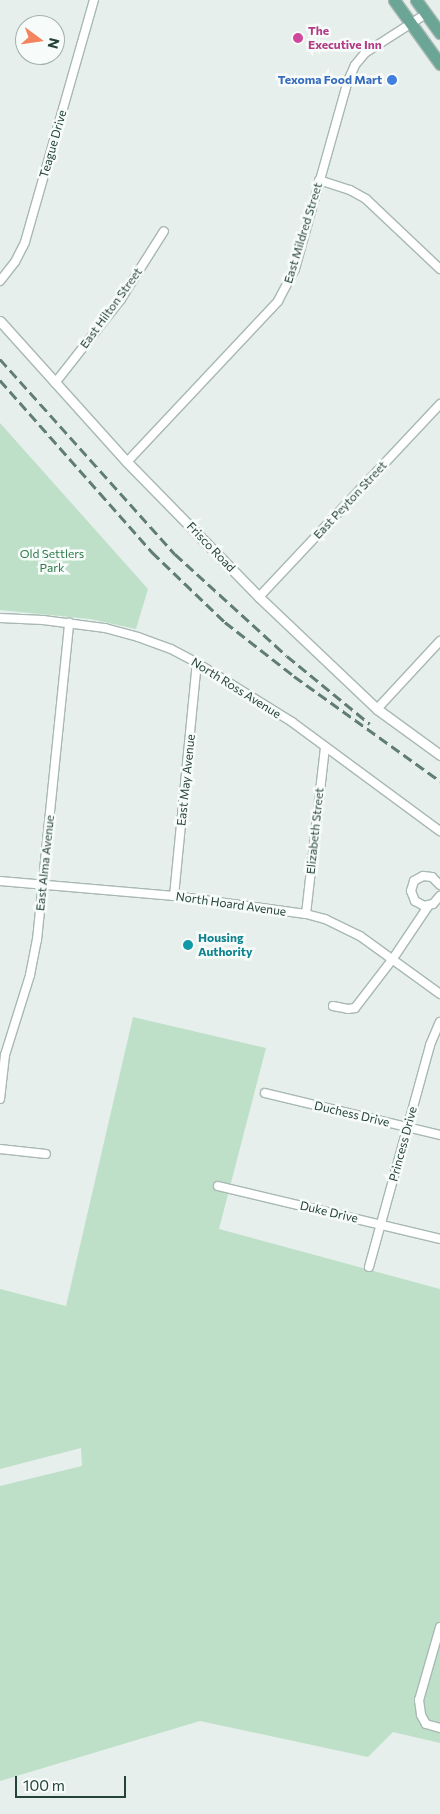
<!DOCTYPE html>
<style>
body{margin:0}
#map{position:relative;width:440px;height:1814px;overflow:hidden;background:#e6efeb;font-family:Commissioner,sans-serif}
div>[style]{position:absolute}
.green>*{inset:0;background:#bfe0c8}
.roads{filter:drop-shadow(1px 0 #a8b8b2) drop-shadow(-1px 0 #a8b8b2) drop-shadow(0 1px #a8b8b2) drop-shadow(0 -1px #a8b8b2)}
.minor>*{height:8px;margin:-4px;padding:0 4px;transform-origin:4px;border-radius:4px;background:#fff}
.tertiary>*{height:9px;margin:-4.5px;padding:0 4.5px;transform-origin:4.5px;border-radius:4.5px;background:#fff}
.primary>*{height:11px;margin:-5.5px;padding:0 5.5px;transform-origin:5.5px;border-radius:5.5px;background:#6aa596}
.rail>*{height:2.5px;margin-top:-1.25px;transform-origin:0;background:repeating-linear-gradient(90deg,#5f7d75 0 10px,transparent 0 15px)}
.dots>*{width:14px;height:14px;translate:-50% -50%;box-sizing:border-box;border:2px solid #f7fbf9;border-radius:50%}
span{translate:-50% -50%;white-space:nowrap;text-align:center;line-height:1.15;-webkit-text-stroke:5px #f7fbf9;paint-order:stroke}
.hotel-label{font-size:12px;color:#b23c85;font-weight:700}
.left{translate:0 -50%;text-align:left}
.shop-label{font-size:12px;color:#366cbe;font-weight:700}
.right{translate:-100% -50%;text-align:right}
.street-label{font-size:12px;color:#24423a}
.park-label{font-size:12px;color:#2d7a4b}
.culture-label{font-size:12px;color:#0d838f;font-weight:700}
.north{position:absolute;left:15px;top:15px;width:50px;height:50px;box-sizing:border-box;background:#f7fbf9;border:1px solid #a3b1ad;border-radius:50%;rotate:104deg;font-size:14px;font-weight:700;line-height:20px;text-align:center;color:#24423a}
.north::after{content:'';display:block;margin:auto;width:18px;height:22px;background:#f4845f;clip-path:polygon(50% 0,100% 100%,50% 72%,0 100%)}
.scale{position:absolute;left:15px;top:1776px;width:111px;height:22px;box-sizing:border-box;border:2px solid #24423a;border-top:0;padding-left:6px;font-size:15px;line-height:18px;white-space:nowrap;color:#24423a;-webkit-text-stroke:4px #f7fbf9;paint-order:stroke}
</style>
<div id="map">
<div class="green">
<div style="clip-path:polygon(0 423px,148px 589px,136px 629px,90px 619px,0 610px)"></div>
<div style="clip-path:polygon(133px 1017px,266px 1048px,219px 1229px,440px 1289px,440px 1743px,393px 1732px,368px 1757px,200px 1721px,0 1781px,0 1486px,82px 1466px,81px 1448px,0 1469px,0 1289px,66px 1306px)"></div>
</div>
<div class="roads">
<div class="minor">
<div style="left:319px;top:180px;width:33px;rotate:18deg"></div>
<div style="left:350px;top:190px;width:18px;rotate:29deg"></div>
<div style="left:366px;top:199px;width:102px;rotate:43.4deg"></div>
<div style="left:0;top:281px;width:24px;rotate:-52deg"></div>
<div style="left:15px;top:262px;width:22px;rotate:-63deg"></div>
<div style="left:25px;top:242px;width:252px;rotate:-74.1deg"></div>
<div style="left:55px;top:383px;width:107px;rotate:-51.8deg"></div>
<div style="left:121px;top:299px;width:80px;rotate:-57.7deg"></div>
<div style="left:127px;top:462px;width:221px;rotate:-46.8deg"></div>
<div style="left:278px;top:301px;width:36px;rotate:-62deg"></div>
<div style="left:295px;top:269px;width:195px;rotate:-74.3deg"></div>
<div style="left:348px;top:81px;width:17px;rotate:-66deg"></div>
<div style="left:355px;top:65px;width:16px;rotate:-50deg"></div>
<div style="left:365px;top:53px;width:72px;rotate:-32.6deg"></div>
<div style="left:259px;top:597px;width:265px;rotate:-46.8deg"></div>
<div style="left:0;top:618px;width:43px;rotate:2.7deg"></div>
<div style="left:43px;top:620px;width:63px;rotate:7.4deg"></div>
<div style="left:105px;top:628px;width:34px;rotate:15deg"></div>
<div style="left:138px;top:637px;width:35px;rotate:20deg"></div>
<div style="left:171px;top:649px;width:30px;rotate:28deg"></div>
<div style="left:197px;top:663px;width:112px;rotate:31.8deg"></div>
<div style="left:292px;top:722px;width:184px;rotate:36.4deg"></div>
<div style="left:377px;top:709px;width:93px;rotate:-47.2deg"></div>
<div style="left:0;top:881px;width:175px;rotate:4.9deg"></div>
<div style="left:174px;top:896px;width:133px;rotate:7.8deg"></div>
<div style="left:306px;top:914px;width:20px;rotate:15deg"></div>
<div style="left:325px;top:919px;width:39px;rotate:26deg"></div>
<div style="left:360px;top:936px;width:99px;rotate:35.9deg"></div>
<div style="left:440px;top:885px;width:11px;rotate:-135deg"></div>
<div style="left:432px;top:877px;width:9px;rotate:-174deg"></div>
<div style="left:423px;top:876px;width:10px;rotate:151deg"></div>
<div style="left:414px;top:881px;width:10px;rotate:107deg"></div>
<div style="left:411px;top:891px;width:11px;rotate:68deg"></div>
<div style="left:415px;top:901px;width:10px;rotate:29deg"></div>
<div style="left:424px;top:906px;width:9px;rotate:-13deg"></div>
<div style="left:433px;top:904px;width:11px;rotate:-49deg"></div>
<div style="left:174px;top:896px;width:234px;rotate:-84.4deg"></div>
<div style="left:306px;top:914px;width:168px;rotate:-83.5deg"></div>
<div style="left:333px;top:1006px;width:15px;rotate:11deg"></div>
<div style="left:348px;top:1009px;width:7px;rotate:-8deg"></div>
<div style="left:355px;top:1008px;width:61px;rotate:-52.4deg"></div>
<div style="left:392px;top:960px;width:66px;rotate:-56.1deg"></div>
<div style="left:265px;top:1093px;width:180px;rotate:13.5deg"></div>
<div style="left:0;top:1099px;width:44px;rotate:-83.5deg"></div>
<div style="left:5px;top:1055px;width:84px;rotate:-72.6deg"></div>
<div style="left:30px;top:975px;width:36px;rotate:-79deg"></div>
<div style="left:37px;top:940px;width:319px;rotate:-84.2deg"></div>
<div style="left:0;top:1149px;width:46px;rotate:6.2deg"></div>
<div style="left:218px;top:1186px;width:228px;rotate:13.4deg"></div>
<div style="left:369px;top:1267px;width:230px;rotate:-74.6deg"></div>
<div style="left:430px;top:1045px;width:25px;rotate:-67deg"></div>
<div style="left:440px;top:1627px;width:76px;rotate:106deg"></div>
<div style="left:419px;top:1700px;width:15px;rotate:82deg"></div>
<div style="left:421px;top:1715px;width:10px;rotate:61deg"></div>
<div style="left:426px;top:1724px;width:15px;rotate:16deg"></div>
</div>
<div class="tertiary">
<div style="left:0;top:321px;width:190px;rotate:48deg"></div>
<div style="left:127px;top:462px;width:189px;rotate:45.6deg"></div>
<div style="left:259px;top:597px;width:163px;rotate:43.5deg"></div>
<div style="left:377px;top:709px;width:78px;rotate:36.1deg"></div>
</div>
<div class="primary">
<div style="left:394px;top:0;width:79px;rotate:54.3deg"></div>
<div style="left:416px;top:0;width:41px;rotate:54deg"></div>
</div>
</div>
<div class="rail">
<div style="left:0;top:359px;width:262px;rotate:48.1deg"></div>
<div style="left:175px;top:554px;width:151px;rotate:42.3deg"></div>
<div style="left:287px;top:656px;width:107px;rotate:39.3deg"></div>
<div style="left:0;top:380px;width:230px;rotate:48.5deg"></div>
<div style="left:152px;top:552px;width:101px;rotate:43.8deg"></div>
<div style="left:225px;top:622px;width:88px;rotate:38deg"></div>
<div style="left:294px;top:676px;width:180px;rotate:35.7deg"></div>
</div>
<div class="dots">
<div style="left:298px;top:38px;background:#d1479c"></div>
<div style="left:392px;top:80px;background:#3f7fe0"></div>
<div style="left:188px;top:945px;background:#0f9aa8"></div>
</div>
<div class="hotel-label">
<span class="left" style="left:308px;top:38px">The<br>Executive Inn</span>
</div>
<div class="shop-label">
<span class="right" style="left:382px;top:80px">Texoma Food Mart</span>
</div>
<div class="street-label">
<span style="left:53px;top:144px;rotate:-74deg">Teague Drive</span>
<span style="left:303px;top:233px;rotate:-73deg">East Mildred Street</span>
<span style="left:111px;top:308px;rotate:-54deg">East Hilton Street</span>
<span style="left:350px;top:500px;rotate:-47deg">East Peyton Street</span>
<span style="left:211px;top:547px;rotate:46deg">Frisco Road</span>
<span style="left:236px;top:688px;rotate:32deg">North Ross Avenue</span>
<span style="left:186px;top:780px;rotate:-84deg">East May Avenue</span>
<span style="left:315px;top:831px;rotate:-84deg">Elizabeth Street</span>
<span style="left:45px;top:863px;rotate:-84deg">East Alma Avenue</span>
<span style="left:231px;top:904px;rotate:8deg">North Hoard Avenue</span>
<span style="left:352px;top:1114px;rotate:13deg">Duchess Drive</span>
<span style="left:403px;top:1144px;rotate:-75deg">Princess Drive</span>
<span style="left:329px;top:1212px;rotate:13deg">Duke Drive</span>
</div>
<div class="park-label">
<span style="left:52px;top:561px">Old Settlers<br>Park</span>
</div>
<div class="culture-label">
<span class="left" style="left:198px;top:945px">Housing<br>Authority</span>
</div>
<div class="north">N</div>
<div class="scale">100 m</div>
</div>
